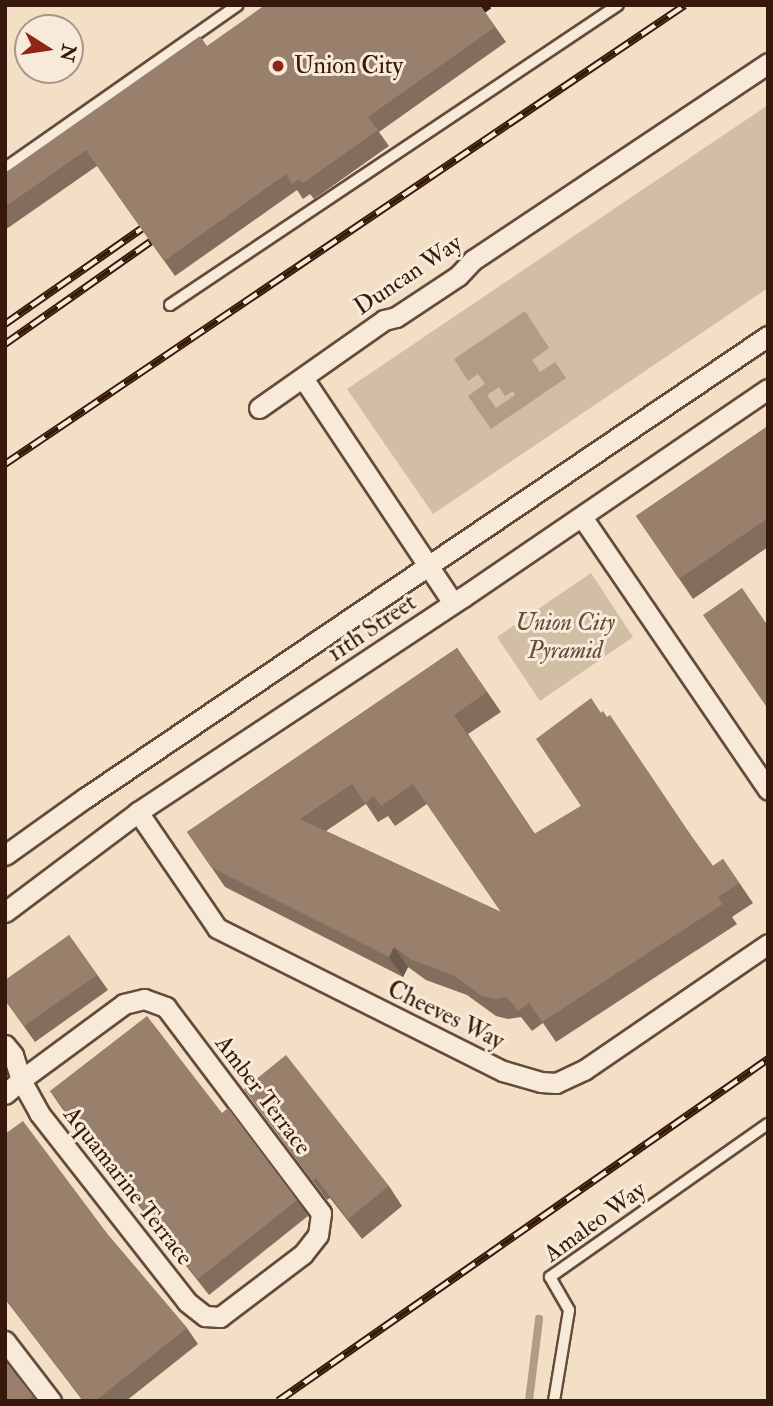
<!DOCTYPE html>
<style>
body{margin:0}
#map{position:relative;width:773px;height:1406px;overflow:hidden;background:#f2dfc5;font-family:"IM FELL Double Pica",serif}
div>[style]{position:absolute}
.green>*{inset:0;background:#d2bda5}
.water>*{inset:0;background:#b29c86}
.stream>*{height:8px;margin:-4px;padding:0 4px;transform-origin:4px;border-radius:4px;background:#b29c86}
.roads{filter:drop-shadow(2px 0 #664a3a) drop-shadow(-2px 0 #664a3a) drop-shadow(0 2px #664a3a) drop-shadow(0 -2px #664a3a)}
.lane>*{height:10px;margin:-5px;padding:0 5px;transform-origin:5px;border-radius:5px;background:#f7ead9}
.street>*{height:19px;margin:-9.5px;padding:0 9.5px;transform-origin:9.5px;border-radius:9.5px;background:#f7ead9}
.rail>*{height:8px;margin-top:-4px;transform-origin:0;background:repeating-linear-gradient(90deg,#f7ead9 0 16px,#37190b 0 32px);box-sizing:border-box;border-block:2px solid #37190b}
.wall>*{inset:0;background:#836e5d}
.shaded-wall>*{inset:0;background:#6a5a4c}
.building>*{inset:0;background:#98806c}
.dots>*{width:19px;height:19px;translate:-50% -50%;box-sizing:border-box;border:4px solid #f7ead9;border-radius:50%}
span{translate:-50% -50%;white-space:nowrap;text-align:center;line-height:1.15;-webkit-text-stroke:6px #f7ead9;paint-order:stroke}
.poi-label{font-size:24px;color:#37190b}
.left{translate:0 -50%;text-align:left}
.street-label{font-size:24px;color:#37190b}
.park-label{font-size:24px;color:#664a39;font-style:italic}
.frame{position:absolute;inset:0;border:7px solid #37190b;pointer-events:none}
.north{position:absolute;left:14px;top:14px;width:70px;height:70px;box-sizing:border-box;background:#f7ead9;border:2px solid #aa9687;border-radius:50%;rotate:102deg;font-size:19px;font-weight:700;line-height:28px;text-align:center;color:#37190b}
.north::after{content:'';display:block;margin:auto;width:24px;height:32px;background:#8f2418;clip-path:polygon(50% 0,100% 100%,50% 72%,0 100%)}
</style>
<div id="map">
<div class="green">
<div style="clip-path:polygon(768px 105px,768px 288px,433px 514px,347px 389px)"></div>
<div style="clip-path:polygon(591px 573px,633px 637px,540px 701px,497px 637px)"></div>
</div>
<div class="water">
<div style="clip-path:polygon(evenodd,525px 311px,549px 348px,532px 360px,540px 372px,555px 362px,566px 378px,491px 429px,468px 396px,485px 384px,478px 374px,468px 381px,454px 359px,525px 311px,499px 387px,505px 396px,513px 391px,515px 395px,496px 408px,487px 395px,499px 387px)"></div>
</div>
<div class="stream">
<div style="left:529px;top:1401px;width:83px;rotate:-83deg"></div>
</div>
<div class="roads">
<div class="lane">
<div style="left:5px;top:168px;width:284px;rotate:-35deg"></div>
<div style="left:170px;top:305px;width:539px;rotate:-33.81deg"></div>
<div style="left:554px;top:1401px;width:92px;rotate:-80.6deg"></div>
<div style="left:569px;top:1310px;width:38px;rotate:-120deg"></div>
<div style="left:550px;top:1277px;width:266px;rotate:-35.1deg"></div>
</div>
<div class="street">
<div style="left:303px;top:378px;width:270px;rotate:56.3deg"></div>
<div style="left:259px;top:408px;width:153px;rotate:-35.1deg"></div>
<div style="left:384px;top:320px;width:12px;rotate:-14deg"></div>
<div style="left:396px;top:317px;width:74px;rotate:-33.5deg"></div>
<div style="left:458px;top:276px;width:22px;rotate:-47deg"></div>
<div style="left:473px;top:260px;width:355px;rotate:-33.7deg"></div>
<div style="left:582px;top:517px;width:330px;rotate:55.7deg"></div>
<div style="left:138px;top:812px;width:140px;rotate:55.7deg"></div>
<div style="left:217px;top:928px;width:320px;rotate:26.6deg"></div>
<div style="left:503px;top:1071px;width:40px;rotate:16deg"></div>
<div style="left:541px;top:1082px;width:15px;rotate:4deg"></div>
<div style="left:556px;top:1083px;width:31px;rotate:-25deg"></div>
<div style="left:584px;top:1070px;width:223px;rotate:-34.4deg"></div>
<div style="left:5px;top:855px;width:98px;rotate:-35.5deg"></div>
<div style="left:85px;top:798px;width:825px;rotate:-34.08deg"></div>
<div style="left:5px;top:912px;width:166px;rotate:-36.9deg"></div>
<div style="left:138px;top:812px;width:390px;rotate:-33.5deg"></div>
<div style="left:463px;top:597px;width:369px;rotate:-34.3deg"></div>
<div style="left:5px;top:1045px;width:13px;rotate:51deg"></div>
<div style="left:13px;top:1055px;width:26px;rotate:72deg"></div>
<div style="left:21px;top:1080px;width:38px;rotate:61deg"></div>
<div style="left:39px;top:1113px;width:240px;rotate:51.9deg"></div>
<div style="left:187px;top:1302px;width:23px;rotate:38deg"></div>
<div style="left:205px;top:1316px;width:15px;rotate:4deg"></div>
<div style="left:220px;top:1317px;width:104px;rotate:-37.2deg"></div>
<div style="left:303px;top:1254px;width:24px;rotate:-52deg"></div>
<div style="left:318px;top:1235px;width:22px;rotate:-82deg"></div>
<div style="left:321px;top:1213px;width:258px;rotate:-127deg"></div>
<div style="left:166px;top:1007px;width:23px;rotate:-160deg"></div>
<div style="left:144px;top:999px;width:21px;rotate:166deg"></div>
<div style="left:124px;top:1004px;width:128px;rotate:143.6deg"></div>
<div style="left:21px;top:1080px;width:21px;rotate:139deg"></div>
<div style="left:5px;top:1341px;width:76px;rotate:52.5deg"></div>
</div>
</div>
<div class="rail">
<div style="left:467px;top:21px;width:27px;rotate:-36deg"></div>
<div style="left:5px;top:324px;width:185px;rotate:-34.9deg"></div>
<div style="left:5px;top:344px;width:197px;rotate:-35.1deg"></div>
<div style="left:5px;top:464px;width:820px;rotate:-34.02deg"></div>
<div style="left:278px;top:1401px;width:598px;rotate:-34.91deg"></div>
</div>
<div class="wall">
<div style="clip-path:polygon(480px 5px,506px 42px,379px 132px,389px 146px,314px 199px,310px 194px,303px 199px,297px 190px,175px 276px,97px 166px,5px 230px,5px 173px,207px 46px)"></div>
<div style="clip-path:polygon(768px 426px,768px 547px,693px 599px,636px 516px)"></div>
<div style="clip-path:polygon(evenodd,457px 648px,501px 712px,468px 734px,535px 834px,581px 806px,601px 713px,708px 859px,713px 866px,723px 859px,753px 903px,732px 917px,737px 924px,556px 1042px,543px 1023px,532px 1031px,521px 1017px,508px 1019px,496px 1016px,467px 995px,426px 980px,408px 967px,403px 977px,225px 887px,187px 832px,457px 648px,366px 804px,378px 822px,388px 816px,395px 826px,427px 804px,501px 912px,326px 831px,366px 804px)"></div>
<div style="clip-path:polygon(69px 935px,108px 990px,35px 1042px,5px 1000px)"></div>
<div style="clip-path:polygon(244px 1089px,389px 1186px,402px 1206px,362px 1239px,330px 1198px,327px 1200px)"></div>
<div style="clip-path:polygon(50px 1091px,222px 1113px,297px 1200px,308px 1216px,209px 1295px,61px 1107px)"></div>
<div style="clip-path:polygon(5px 1134px,109px 1236px,187px 1328px,198px 1344px,126px 1401px,83px 1401px,5px 1299px)"></div>
<div style="clip-path:polygon(33px 1396px,37px 1401px,5px 1401px)"></div>
</div>
<div class="shaded-wall">
<div style="clip-path:polygon(394px 947px,408px 967px,403px 977px,389px 957px)"></div>
</div>
<div class="building">
<div style="clip-path:polygon(265px 5px,480px 5px,495px 27px,368px 117px,378px 130px,303px 183px,299px 179px,292px 184px,286px 174px,164px 261px,86px 150px,5px 207px,5px 173px,200px 36px,207px 46px)"></div>
<div style="clip-path:polygon(768px 426px,768px 518px,679px 579px,636px 516px)"></div>
<div style="clip-path:polygon(742px 588px,768px 626px,768px 709px,703px 615px)"></div>
<div style="clip-path:polygon(evenodd,457px 648px,487px 692px,454px 715px,534px 834px,581px 806px,536px 739px,591px 698px,601px 713px,603px 711px,607px 717px,610px 715px,705px 856px,713px 866px,723px 859px,739px 883px,718px 897px,723px 904px,542px 1022px,529px 1003px,518px 1011px,507px 997px,494px 999px,482px 996px,453px 975px,412px 960px,394px 947px,389px 957px,211px 867px,187px 832px,457px 648px,352px 784px,365px 803px,374px 796px,381px 806px,413px 784px,501px 912px,300px 819px,352px 784px)"></div>
<div style="clip-path:polygon(69px 935px,97px 975px,24px 1026px,5px 1000px,5px 980px)"></div>
<div style="clip-path:polygon(147px 1016px,222px 1113px,228px 1108px,297px 1200px,198px 1279px,50px 1091px)"></div>
<div style="clip-path:polygon(286px 1055px,389px 1186px,348px 1219px,316px 1178px,313px 1180px,244px 1089px)"></div>
<div style="clip-path:polygon(23px 1121px,109px 1236px,187px 1328px,95px 1401px,84px 1401px,5px 1298px,5px 1134px)"></div>
<div style="clip-path:polygon(5px 1361px,33px 1396px,27px 1401px,5px 1401px)"></div>
</div>
<div class="dots">
<div style="left:278px;top:66px;background:#8f2418"></div>
</div>
<div class="poi-label">
<span class="left" style="left:294px;top:66px">Union City</span>
</div>
<div class="street-label">
<span style="left:408px;top:275px;rotate:-34deg">Duncan Way</span>
<span style="left:372px;top:628px;rotate:-34deg">11th Street</span>
<span style="left:446px;top:1015px;rotate:26deg">Cheeves Way</span>
<span style="left:263px;top:1095px;rotate:53deg">Amber Terrace</span>
<span style="left:128px;top:1186px;rotate:52deg">Aquamarine Terrace</span>
<span style="left:595px;top:1222px;rotate:-36deg">Amaleo Way</span>
</div>
<div class="park-label">
<span style="left:565px;top:637px">Union City<br>Pyramid</span>
</div>
<div class="frame"></div>
<div class="north">N</div>
</div>
